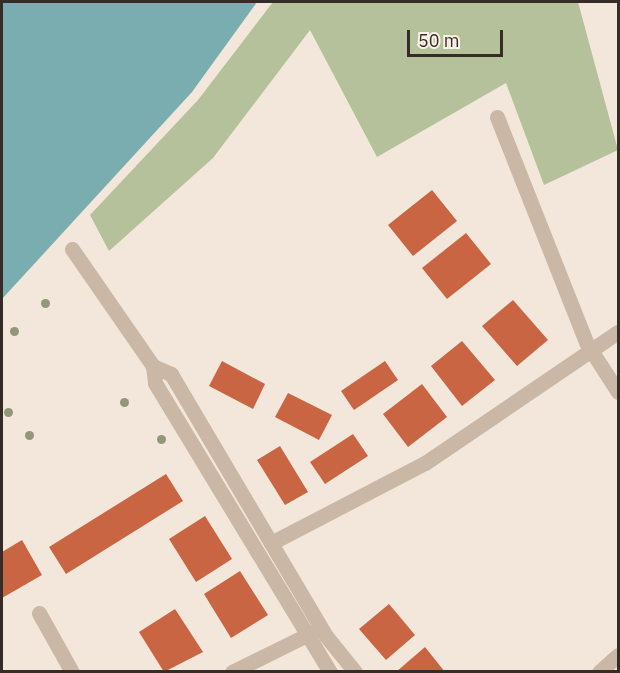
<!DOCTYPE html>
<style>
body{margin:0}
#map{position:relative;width:620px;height:673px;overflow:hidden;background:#f2e7da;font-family:"IBM Plex Sans",sans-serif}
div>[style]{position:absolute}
.green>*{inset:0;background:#b4c19a}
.water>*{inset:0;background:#79adb0}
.building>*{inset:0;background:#c96542}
.minor>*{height:15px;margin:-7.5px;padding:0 7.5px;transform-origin:7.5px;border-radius:7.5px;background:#cab7a6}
.trees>*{width:9px;height:9px;margin:-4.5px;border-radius:50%;background:#939779}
span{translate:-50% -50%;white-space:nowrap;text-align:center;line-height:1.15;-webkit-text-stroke:4.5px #faf1e7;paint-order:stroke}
.frame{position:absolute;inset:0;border:3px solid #362c27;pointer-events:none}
.scale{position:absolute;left:407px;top:30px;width:96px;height:27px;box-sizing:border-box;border:3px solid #362c27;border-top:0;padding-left:8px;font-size:18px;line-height:21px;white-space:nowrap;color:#362c27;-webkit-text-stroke:4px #faf1e7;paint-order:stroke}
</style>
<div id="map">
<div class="green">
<div style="clip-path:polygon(273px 2px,578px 2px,618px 150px,544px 185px,506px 83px,377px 157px,310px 30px,213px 158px,109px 251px,90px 215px,198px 100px)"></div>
</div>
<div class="water">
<div style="clip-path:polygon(2px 2px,257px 2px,192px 92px,2px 299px)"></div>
</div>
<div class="building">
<div style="clip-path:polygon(432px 190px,457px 221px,413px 256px,388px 225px)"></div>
<div style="clip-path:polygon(466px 233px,491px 264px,447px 299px,422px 268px)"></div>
<div style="clip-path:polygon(513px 300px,548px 340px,517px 366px,482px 326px)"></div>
<div style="clip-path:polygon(462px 341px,495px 380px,462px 406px,431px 366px)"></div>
<div style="clip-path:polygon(222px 361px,265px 384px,253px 409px,209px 386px)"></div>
<div style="clip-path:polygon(385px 361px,398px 380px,354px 410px,341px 391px)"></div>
<div style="clip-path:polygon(422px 384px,447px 417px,408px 447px,383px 414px)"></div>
<div style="clip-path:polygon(288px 393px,332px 415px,319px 440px,275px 417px)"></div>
<div style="clip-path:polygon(353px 434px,368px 456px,325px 484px,310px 462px)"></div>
<div style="clip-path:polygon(280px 446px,308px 492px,285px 505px,257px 460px)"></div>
<div style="clip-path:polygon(166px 474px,183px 501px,66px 574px,49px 547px)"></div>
<div style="clip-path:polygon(205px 516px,232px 559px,196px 582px,169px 539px)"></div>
<div style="clip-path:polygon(22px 540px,42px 575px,2px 598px,2px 552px)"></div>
<div style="clip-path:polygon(240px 571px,268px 615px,231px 638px,204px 594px)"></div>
<div style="clip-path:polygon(389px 604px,415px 635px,386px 660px,359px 629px)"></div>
<div style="clip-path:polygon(175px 609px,203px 652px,164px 672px,139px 632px)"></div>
<div style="clip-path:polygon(425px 647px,445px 672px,396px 672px)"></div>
</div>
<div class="minor">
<div style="left:497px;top:117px;width:244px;rotate:68.4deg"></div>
<div style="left:587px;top:344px;width:57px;rotate:57.1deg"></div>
<div style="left:72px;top:249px;width:142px;rotate:55.3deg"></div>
<div style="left:153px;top:366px;width:17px;rotate:83deg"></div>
<div style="left:155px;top:383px;width:338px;rotate:58.8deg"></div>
<div style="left:153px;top:366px;width:20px;rotate:24deg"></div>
<div style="left:171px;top:374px;width:304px;rotate:59.4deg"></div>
<div style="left:326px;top:636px;width:46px;rotate:51.1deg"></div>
<div style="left:271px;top:543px;width:174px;rotate:-27.5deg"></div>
<div style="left:425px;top:463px;width:233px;rotate:-34.2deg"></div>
<div style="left:39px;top:613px;width:68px;rotate:60.8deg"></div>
<div style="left:232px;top:672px;width:90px;rotate:-26.3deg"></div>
<div style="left:599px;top:672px;width:25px;rotate:-42deg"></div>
</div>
<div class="trees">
<div style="left:45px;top:303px"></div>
<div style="left:14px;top:331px"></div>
<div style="left:124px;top:402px"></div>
<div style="left:8px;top:412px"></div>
<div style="left:29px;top:435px"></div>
<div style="left:161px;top:439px"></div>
</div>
<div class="frame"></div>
<div class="scale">50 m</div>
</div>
